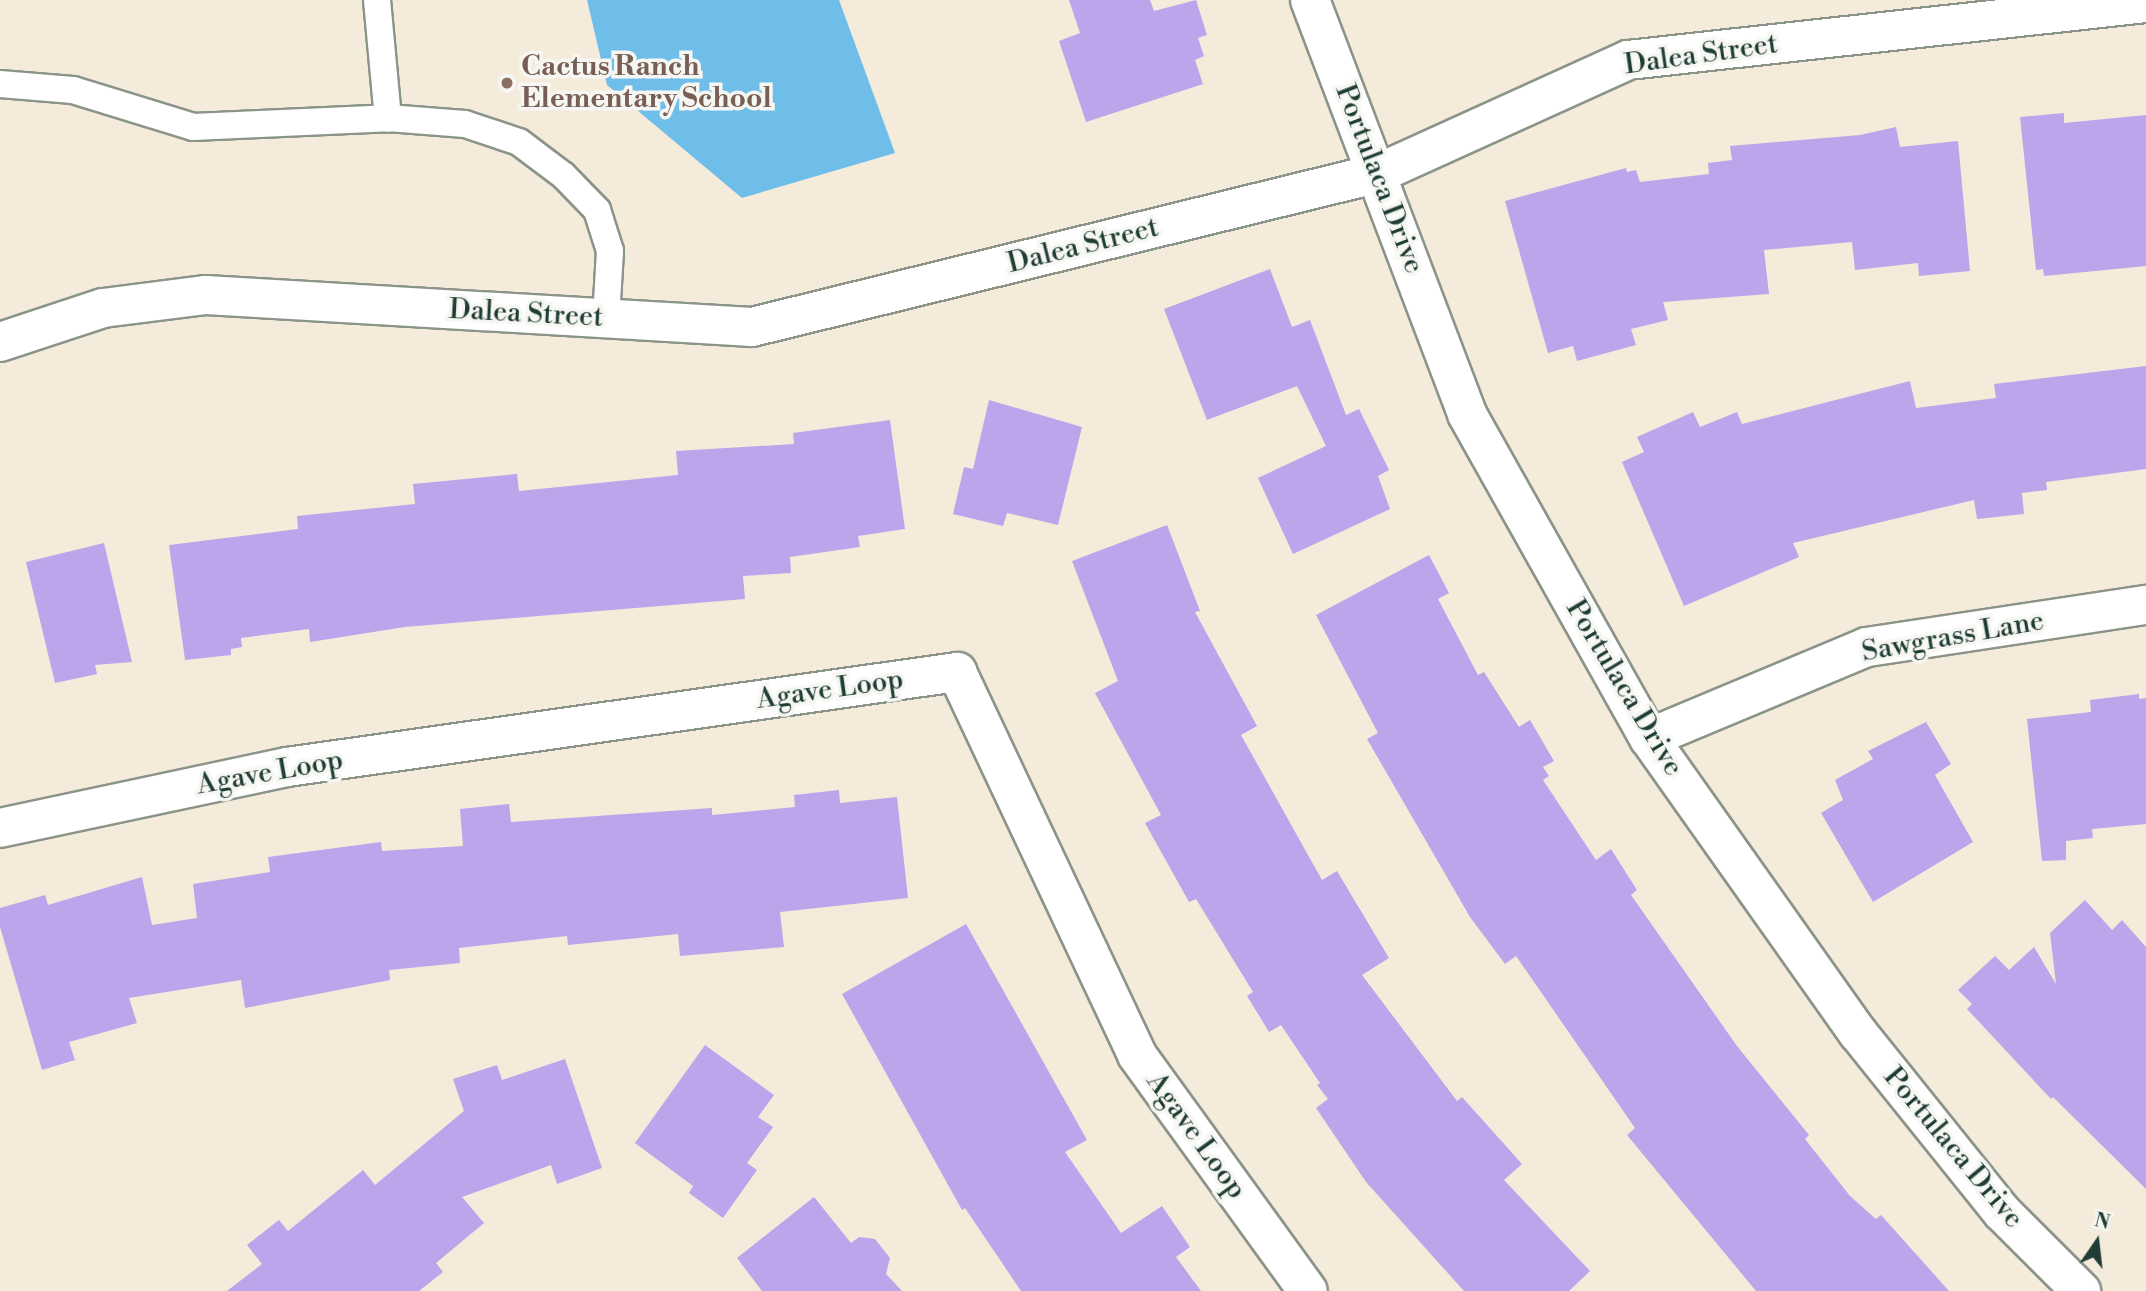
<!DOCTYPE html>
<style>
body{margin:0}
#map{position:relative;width:2146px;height:1291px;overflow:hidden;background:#f4ebdb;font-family:"Libre Bodoni",serif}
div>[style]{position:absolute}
.water>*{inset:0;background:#6fbeea}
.building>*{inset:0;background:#bca5ea}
.roads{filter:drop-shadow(2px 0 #8a9488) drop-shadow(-2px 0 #8a9488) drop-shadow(0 2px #8a9488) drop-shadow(0 -2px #8a9488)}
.service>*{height:26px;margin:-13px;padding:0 13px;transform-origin:13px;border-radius:13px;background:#fff}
.minor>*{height:38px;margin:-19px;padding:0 19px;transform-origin:19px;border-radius:19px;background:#fff}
.dots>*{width:19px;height:19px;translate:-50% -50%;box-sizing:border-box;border:4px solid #f6f6f2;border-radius:50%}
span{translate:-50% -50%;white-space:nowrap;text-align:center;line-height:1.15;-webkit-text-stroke:7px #f6f6f2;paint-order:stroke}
.street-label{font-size:28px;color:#1f3d34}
.education-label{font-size:28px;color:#785e54;font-weight:700}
.left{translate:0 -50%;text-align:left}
.north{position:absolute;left:2062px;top:1207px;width:70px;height:70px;-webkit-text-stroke:5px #f6f6f2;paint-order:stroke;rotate:14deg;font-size:19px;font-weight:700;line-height:28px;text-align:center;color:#1f3d34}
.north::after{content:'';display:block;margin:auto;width:24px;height:32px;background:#1f3d34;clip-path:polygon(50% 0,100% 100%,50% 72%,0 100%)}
</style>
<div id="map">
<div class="water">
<div style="clip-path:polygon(587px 0,839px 0,895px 153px,742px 198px,607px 85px)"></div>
</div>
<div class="building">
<div style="clip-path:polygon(1069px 0,1150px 0,1154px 11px,1196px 0,1207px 35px,1198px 38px,1204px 56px,1195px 60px,1203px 84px,1086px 122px,1059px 41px,1080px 33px)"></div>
<div style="clip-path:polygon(2064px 113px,2064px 123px,2146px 115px,2146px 266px,2044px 276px,2043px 269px,2036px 270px,2020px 117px)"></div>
<div style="clip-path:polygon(1896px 127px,1900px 147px,1958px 141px,1970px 271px,1919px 276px,1918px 263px,1855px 270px,1852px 242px,1764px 250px,1769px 294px,1663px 302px,1668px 320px,1631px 329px,1636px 345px,1577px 361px,1573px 346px,1548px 353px,1505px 201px,1626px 168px,1627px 172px,1636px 170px,1640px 182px,1709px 174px,1708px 163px,1732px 160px,1730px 146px,1860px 135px)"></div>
<div style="clip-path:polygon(1270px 269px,1292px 327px,1310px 320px,1346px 415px,1359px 409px,1389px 470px,1378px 476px,1390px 509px,1293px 554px,1258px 478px,1326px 446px,1297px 386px,1207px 420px,1164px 309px)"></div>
<div style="clip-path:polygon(2146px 366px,2146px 469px,2046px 482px,2047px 490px,2022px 493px,2024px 514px,1977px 519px,1974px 500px,1793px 543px,1799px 557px,1684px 606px,1622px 462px,1644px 452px,1637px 437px,1693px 412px,1700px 427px,1737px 412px,1742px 424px,1910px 381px,1916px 408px,1996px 398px,1994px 384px)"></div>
<div style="clip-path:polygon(989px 400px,1082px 427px,1058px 525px,1007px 513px,1003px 526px,953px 514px,964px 467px,973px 469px)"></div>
<div style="clip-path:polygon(890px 420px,905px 529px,858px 536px,860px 547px,790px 557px,791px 573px,743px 576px,745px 599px,405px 627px,310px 642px,309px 629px,241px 638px,242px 647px,231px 649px,231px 655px,185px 660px,169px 545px,298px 529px,297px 516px,415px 504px,413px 484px,517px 474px,519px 491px,678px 475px,676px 451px,794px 444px,793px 433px)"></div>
<div style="clip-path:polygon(1167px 525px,1200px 611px,1195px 612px,1257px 726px,1241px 735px,1322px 880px,1337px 871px,1389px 958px,1362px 975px,1457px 1101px,1462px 1097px,1522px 1164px,1504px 1180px,1590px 1271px,1569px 1291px,1464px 1291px,1366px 1182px,1316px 1108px,1328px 1099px,1317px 1085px,1320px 1083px,1281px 1025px,1269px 1032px,1247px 996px,1253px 992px,1196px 899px,1189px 902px,1145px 823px,1161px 815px,1095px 693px,1118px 681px,1072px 561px)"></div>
<div style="clip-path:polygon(104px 543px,132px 662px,95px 665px,97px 674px,55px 683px,26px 562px)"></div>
<div style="clip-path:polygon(1429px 555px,1449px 593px,1438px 599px,1478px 675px,1484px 672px,1519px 727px,1530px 720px,1554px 761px,1543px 767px,1549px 776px,1543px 780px,1596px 860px,1611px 849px,1637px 890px,1631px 895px,1737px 1046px,1809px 1135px,1805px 1139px,1850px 1196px,1876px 1219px,1881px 1215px,1949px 1291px,1756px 1291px,1627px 1135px,1635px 1128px,1516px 956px,1505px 964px,1470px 917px,1367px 739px,1378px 733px,1316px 615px)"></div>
<div style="clip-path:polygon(2139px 694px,2139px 699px,2146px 698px,2146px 824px,2092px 829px,2093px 838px,2066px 841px,2066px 860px,2042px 861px,2027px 719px,2091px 712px,2090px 700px)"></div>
<div style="clip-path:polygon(1926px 722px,1951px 764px,1935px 775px,1973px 842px,1873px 902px,1821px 813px,1843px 800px,1835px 780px,1873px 759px,1868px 751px)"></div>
<div style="clip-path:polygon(839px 790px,840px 803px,897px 797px,908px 898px,780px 912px,784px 947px,680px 956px,678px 934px,568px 945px,567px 936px,459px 948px,460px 963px,389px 970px,390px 980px,245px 1008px,241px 980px,129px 998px,137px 1023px,69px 1042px,75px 1060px,42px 1070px,0 927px,0 908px,45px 895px,48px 905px,142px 877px,152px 925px,197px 918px,193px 884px,270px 872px,268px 857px,381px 842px,382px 851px,463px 846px,460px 809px,509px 804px,511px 822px,712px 808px,712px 815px,795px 807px,794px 795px)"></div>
<div style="clip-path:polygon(2085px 900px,2112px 930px,2122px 920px,2146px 947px,2146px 1189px,2053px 1097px,2051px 1099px,1967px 1009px,1972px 1004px,1958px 990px,1995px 956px,2009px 970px,2034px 947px,2056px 984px,2050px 933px)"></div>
<div style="clip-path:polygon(966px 924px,1087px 1140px,1065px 1152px,1121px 1233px,1162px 1206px,1190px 1247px,1176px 1257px,1201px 1291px,1021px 1291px,965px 1208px,962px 1210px,842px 994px)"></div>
<div style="clip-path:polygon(705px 1045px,774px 1095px,758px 1117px,773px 1127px,747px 1163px,757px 1170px,723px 1218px,689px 1193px,693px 1186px,635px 1143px)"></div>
<div style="clip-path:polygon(565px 1059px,602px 1168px,557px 1184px,551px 1165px,462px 1197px,484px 1223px,436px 1263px,443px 1272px,419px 1291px,227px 1291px,262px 1264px,247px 1245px,279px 1220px,288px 1231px,363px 1170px,375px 1185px,464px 1111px,453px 1079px,497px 1065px,502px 1080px)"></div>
<div style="clip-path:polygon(814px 1197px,851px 1243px,859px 1237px,875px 1239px,890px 1258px,886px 1274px,902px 1291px,762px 1291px,737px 1258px)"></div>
</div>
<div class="roads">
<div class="service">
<div style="left:377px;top:0;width:119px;rotate:84.7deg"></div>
<div style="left:0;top:84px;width:73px;rotate:4.7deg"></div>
<div style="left:73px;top:90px;width:126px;rotate:17.1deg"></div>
<div style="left:193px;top:127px;width:195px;rotate:-2.6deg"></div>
<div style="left:388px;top:118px;width:77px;rotate:4.5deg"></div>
<div style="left:465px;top:124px;width:57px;rotate:18.4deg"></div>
<div style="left:519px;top:142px;width:55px;rotate:36.9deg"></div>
<div style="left:563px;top:175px;width:49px;rotate:45.8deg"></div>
<div style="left:597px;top:210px;width:43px;rotate:72.4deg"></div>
<div style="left:610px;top:251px;width:68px;rotate:93.4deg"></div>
</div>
<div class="minor">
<div style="left:1310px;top:0;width:443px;rotate:69.2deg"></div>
<div style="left:1467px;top:414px;width:372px;rotate:60.7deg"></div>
<div style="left:1649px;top:738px;width:362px;rotate:54.7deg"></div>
<div style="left:1858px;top:1033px;width:230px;rotate:51.2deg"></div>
<div style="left:2002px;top:1212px;width:112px;rotate:45deg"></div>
<div style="left:0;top:342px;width:108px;rotate:-18.3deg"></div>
<div style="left:103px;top:308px;width:104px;rotate:-7.2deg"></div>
<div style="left:206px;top:295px;width:547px;rotate:3.35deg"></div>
<div style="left:752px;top:327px;width:646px;rotate:-13.8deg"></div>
<div style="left:1379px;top:173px;width:273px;rotate:-24.4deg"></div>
<div style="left:1628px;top:60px;width:521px;rotate:-6.28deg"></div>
<div style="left:1649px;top:738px;width:236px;rotate:-22.7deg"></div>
<div style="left:1867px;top:647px;width:282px;rotate:-8.6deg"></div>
<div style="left:0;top:828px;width:293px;rotate:-12deg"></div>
<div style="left:287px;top:767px;width:677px;rotate:-8.07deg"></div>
<div style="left:957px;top:672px;width:423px;rotate:64.8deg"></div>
<div style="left:1137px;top:1055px;width:291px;rotate:54.1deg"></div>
</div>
</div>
<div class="dots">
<div style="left:507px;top:83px;background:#8d6e63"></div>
</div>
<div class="street-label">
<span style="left:1701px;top:55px;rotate:-8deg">Dalea Street</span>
<span style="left:1379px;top:179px;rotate:69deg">Portulaca Drive</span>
<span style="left:1083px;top:246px;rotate:-14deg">Dalea Street</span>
<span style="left:526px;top:314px;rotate:3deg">Dalea Street</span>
<span style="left:1953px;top:637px;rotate:-10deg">Sawgrass Lane</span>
<span style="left:1624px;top:688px;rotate:59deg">Portulaca Drive</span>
<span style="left:830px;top:690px;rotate:-8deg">Agave Loop</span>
<span style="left:270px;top:773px;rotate:-10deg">Agave Loop</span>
<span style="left:1196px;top:1136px;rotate:54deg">Agave Loop</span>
<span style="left:1953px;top:1148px;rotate:50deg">Portulaca Drive</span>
</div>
<div class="education-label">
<span class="left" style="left:521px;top:83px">Cactus Ranch<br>Elementary School</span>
</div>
<div class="north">N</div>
</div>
